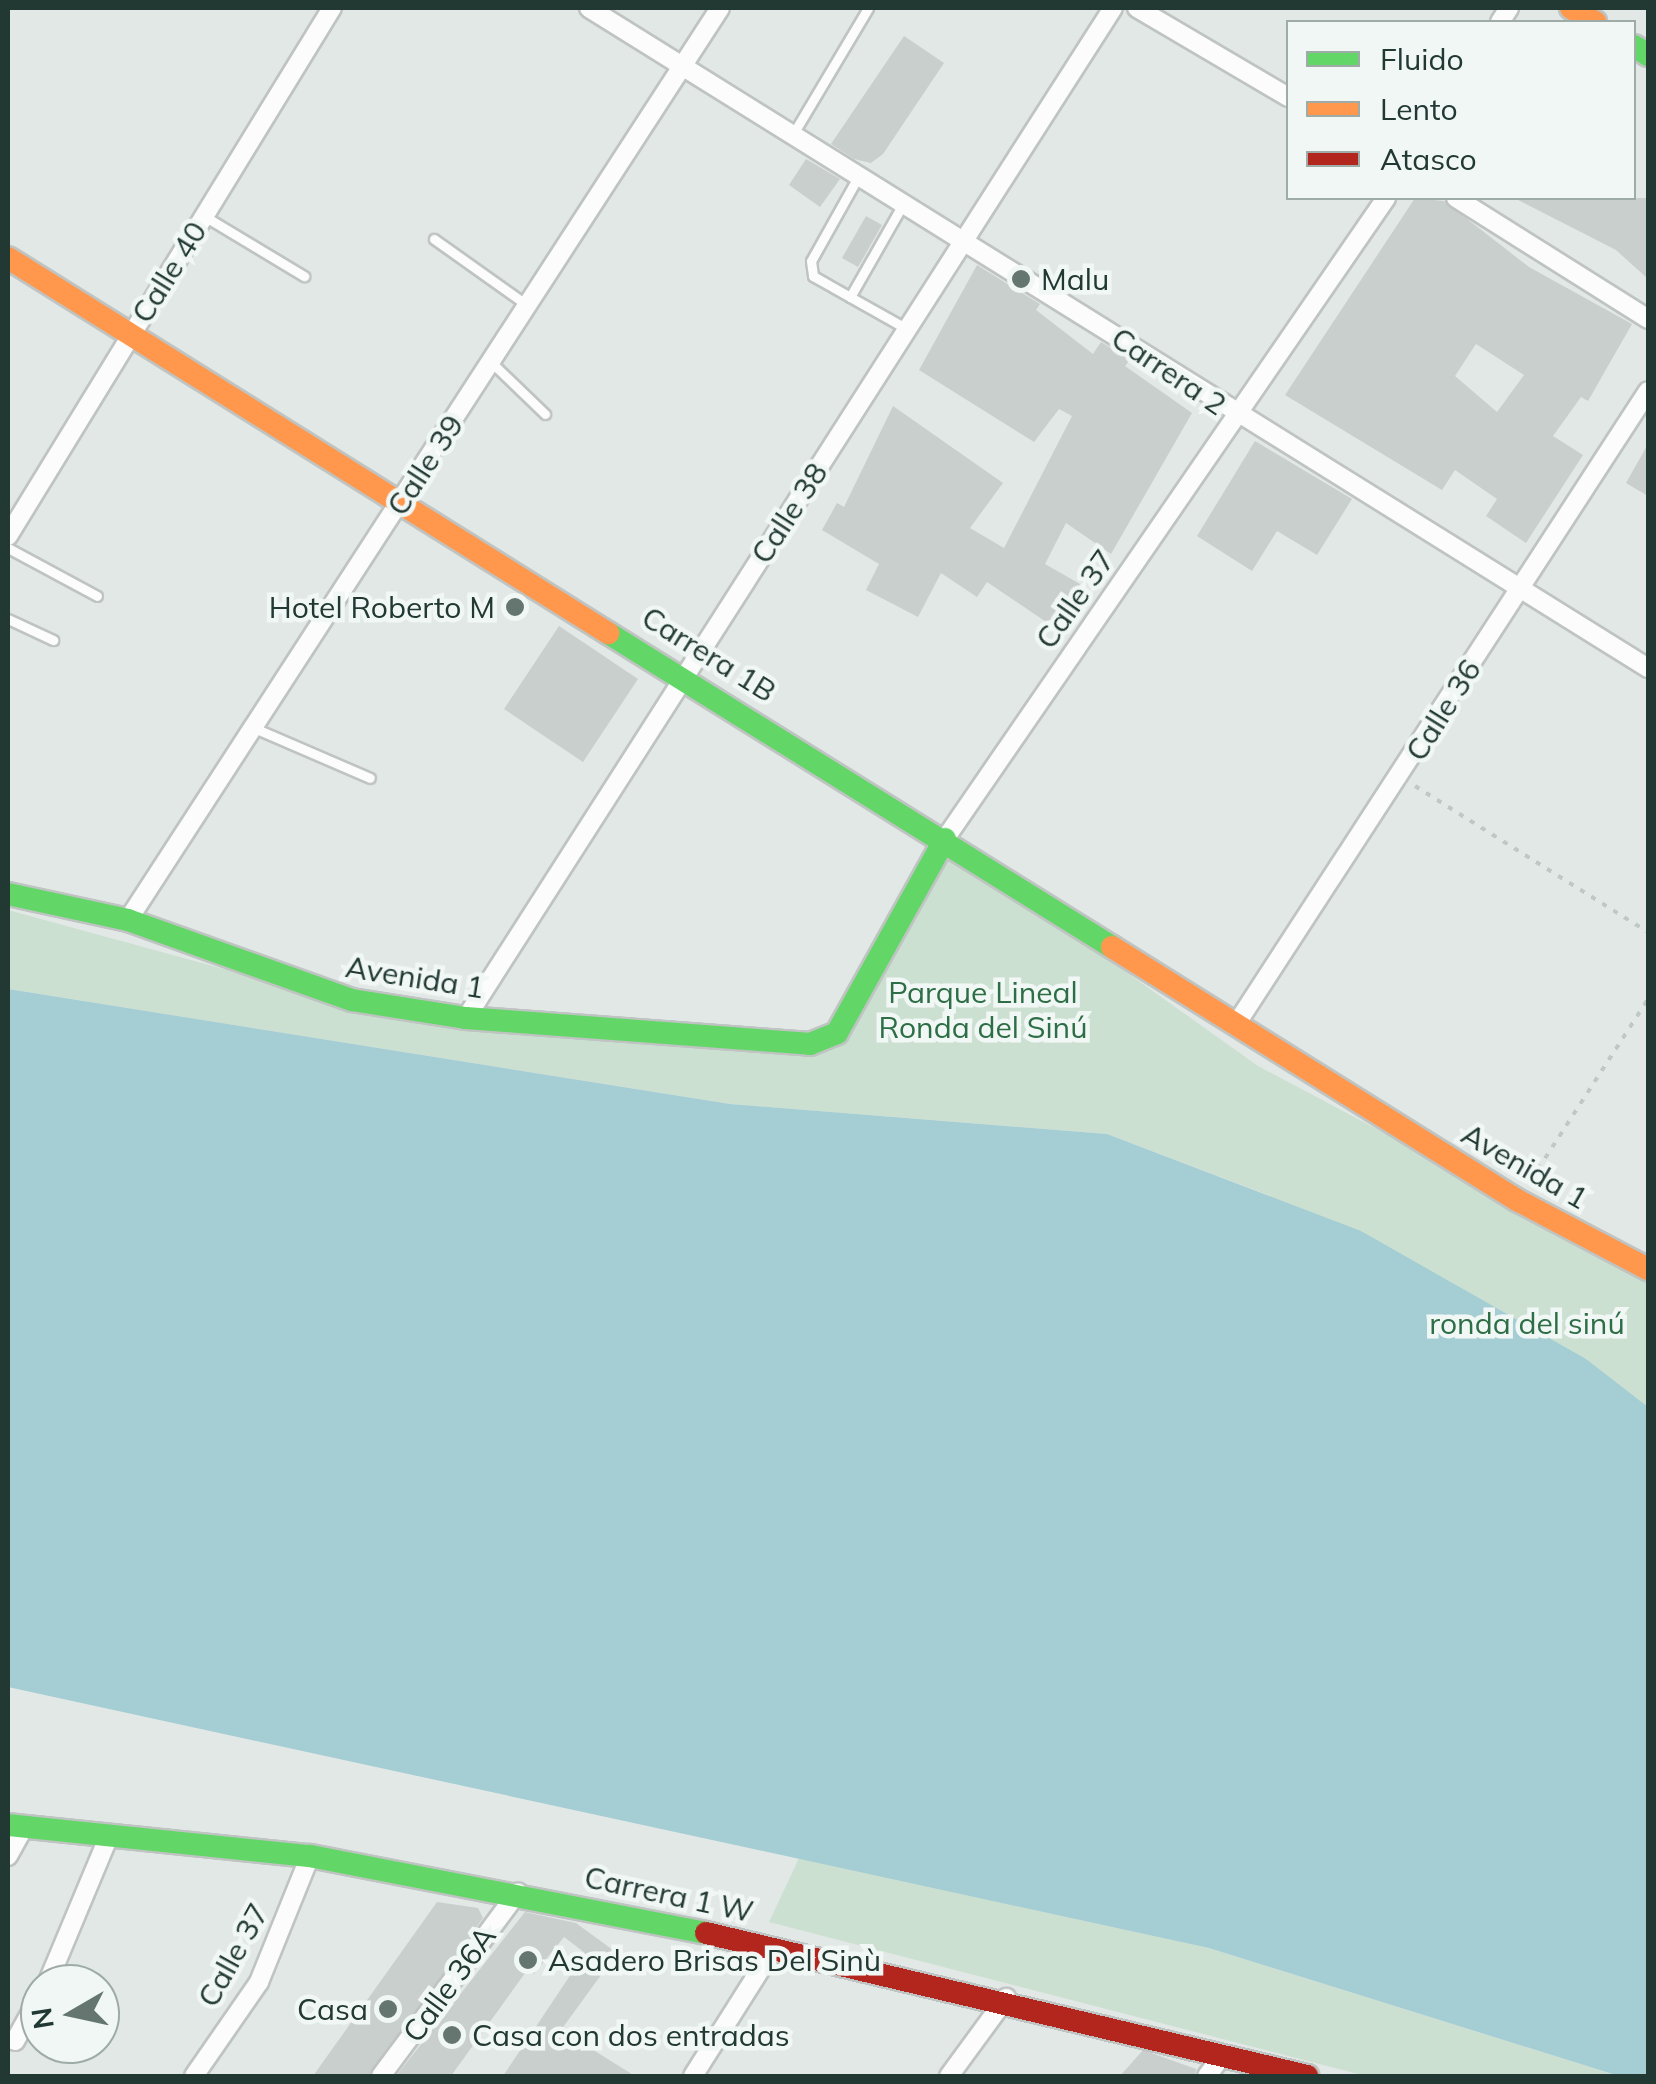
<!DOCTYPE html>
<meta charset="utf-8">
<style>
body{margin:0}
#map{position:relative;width:1656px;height:2084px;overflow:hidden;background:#e2e8e5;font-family:Mulish,sans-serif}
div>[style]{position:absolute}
.green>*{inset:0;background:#cce0d2}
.water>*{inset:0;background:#a4cdd4}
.building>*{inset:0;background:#c9cfcd}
.path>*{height:4px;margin-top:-2px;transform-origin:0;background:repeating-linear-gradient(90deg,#c0c8c5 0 5px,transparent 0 13px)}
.roads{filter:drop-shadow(2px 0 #bfc4c2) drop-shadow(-2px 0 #bfc4c2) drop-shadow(0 2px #bfc4c2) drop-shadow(0 -2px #bfc4c2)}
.lane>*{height:9px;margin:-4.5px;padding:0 4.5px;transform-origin:4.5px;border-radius:4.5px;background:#fbfcfb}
.street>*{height:18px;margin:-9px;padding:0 9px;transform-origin:9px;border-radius:9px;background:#fbfcfb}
.fast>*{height:22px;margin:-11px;padding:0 11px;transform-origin:11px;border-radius:11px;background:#63d668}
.slow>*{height:22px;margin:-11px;padding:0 11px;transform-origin:11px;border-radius:11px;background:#ff974d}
.jam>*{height:22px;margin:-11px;padding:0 11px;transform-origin:11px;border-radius:11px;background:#b3261e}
.dots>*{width:28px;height:28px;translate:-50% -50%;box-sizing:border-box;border:5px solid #f0f7f4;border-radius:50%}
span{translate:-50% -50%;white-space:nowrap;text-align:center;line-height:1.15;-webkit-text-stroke:9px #f0f7f4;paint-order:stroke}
.street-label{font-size:30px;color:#223933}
.poi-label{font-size:30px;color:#223933}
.left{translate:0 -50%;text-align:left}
.right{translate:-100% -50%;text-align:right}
.park-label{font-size:30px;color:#2e6e47}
.frame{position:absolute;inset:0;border:10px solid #223933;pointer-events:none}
.legend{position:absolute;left:1286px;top:20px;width:350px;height:180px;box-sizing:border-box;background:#f0f7f4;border:2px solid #9eaba7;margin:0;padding:12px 18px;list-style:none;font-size:30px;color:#223933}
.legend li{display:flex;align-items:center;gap:20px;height:50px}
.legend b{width:50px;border:2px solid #9eaba7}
.north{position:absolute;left:20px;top:1964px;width:100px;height:100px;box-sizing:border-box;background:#f0f7f4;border:2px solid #9eaba7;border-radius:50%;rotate:261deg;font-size:28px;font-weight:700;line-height:40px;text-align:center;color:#223933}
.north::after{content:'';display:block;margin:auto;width:35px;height:45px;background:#657671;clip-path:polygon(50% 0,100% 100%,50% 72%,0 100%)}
</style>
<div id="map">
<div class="green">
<div style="clip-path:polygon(948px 845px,1258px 1066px,1648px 1273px,1648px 1456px,1268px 1195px,1107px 1134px,730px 1104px,8px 989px,8px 910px,319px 995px,826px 1049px)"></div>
<div style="clip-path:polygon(800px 1856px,1209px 1948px,1619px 2076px,1366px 2076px,769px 1922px)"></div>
</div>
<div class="water">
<div style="clip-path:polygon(8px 989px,730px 1104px,1107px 1134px,1361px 1231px,1586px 1359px,1648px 1407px,1648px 2076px,1619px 2076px,1209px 1948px,8px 1687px)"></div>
</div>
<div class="building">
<div style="clip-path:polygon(904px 36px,944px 63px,883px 154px,871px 163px,854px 159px,831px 144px)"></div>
<div style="clip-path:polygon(806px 159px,840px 179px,820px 207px,789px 185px)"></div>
<div style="clip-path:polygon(evenodd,1415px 198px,1444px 201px,1529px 267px,1632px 324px,1588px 401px,1581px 397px,1553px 436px,1583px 455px,1526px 543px,1486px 516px,1497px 499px,1455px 470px,1442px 490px,1285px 395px,1415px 198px,1476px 344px,1524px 375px,1497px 412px,1455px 376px,1476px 344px)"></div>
<div style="clip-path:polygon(1514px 198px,1648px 198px,1648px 279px,1616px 250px)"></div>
<div style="clip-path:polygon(866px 216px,882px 225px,858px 267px,842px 258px)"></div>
<div style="clip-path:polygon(977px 265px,1040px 304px,1036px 310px,1093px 354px,1101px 342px,1130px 360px,1125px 366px,1192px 413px,1111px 554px,1066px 523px,1045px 564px,1080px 584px,1068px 605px,1079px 612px,1064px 634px,987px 582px,977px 597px,941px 573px,918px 617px,866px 590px,879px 564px,822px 530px,837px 503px,844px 507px,893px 406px,1003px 483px,970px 528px,1004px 548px,1072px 416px,1059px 409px,1034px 442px,919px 370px)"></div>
<div style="clip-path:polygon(1255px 441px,1352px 499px,1317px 555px,1277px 531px,1252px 571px,1197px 536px)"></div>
<div style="clip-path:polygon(1648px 444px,1648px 496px,1626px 483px)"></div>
<div style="clip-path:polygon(559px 626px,638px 679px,583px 762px,504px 709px)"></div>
<div style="clip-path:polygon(437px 1902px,478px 1908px,483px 1918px,369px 2076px,313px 2076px)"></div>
<div style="clip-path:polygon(525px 1912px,576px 1923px,617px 1953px,561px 2030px,635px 2076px,503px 2076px,585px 1953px,564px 1937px,534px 1974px,528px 1969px,451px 2076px,396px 2076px)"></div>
<div style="clip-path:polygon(1143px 2050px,1196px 2069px,1195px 2076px,1120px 2076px)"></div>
</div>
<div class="path">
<div style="left:1415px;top:786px;width:275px;rotate:32.1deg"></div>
<div style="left:1531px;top:1180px;width:216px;rotate:-57.1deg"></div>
</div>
<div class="roads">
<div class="lane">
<div style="left:796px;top:129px;width:141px;rotate:-59.2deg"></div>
<div style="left:858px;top:177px;width:96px;rotate:119.2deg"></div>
<div style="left:811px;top:261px;width:15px;rotate:82deg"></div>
<div style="left:813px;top:276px;width:108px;rotate:29.4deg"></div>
<div style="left:204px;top:216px;width:117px;rotate:31deg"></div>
<div style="left:434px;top:239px;width:114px;rotate:35.4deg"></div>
<div style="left:850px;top:297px;width:107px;rotate:-60.3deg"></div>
<div style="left:491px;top:362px;width:75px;rotate:43.9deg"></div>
<div style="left:8px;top:548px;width:101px;rotate:28.3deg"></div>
<div style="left:8px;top:619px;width:50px;rotate:25deg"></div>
<div style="left:254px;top:728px;width:126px;rotate:23.3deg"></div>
</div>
<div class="street">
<div style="left:589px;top:8px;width:1248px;rotate:31.93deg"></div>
<div style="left:1137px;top:8px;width:175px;rotate:30.5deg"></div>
<div style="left:1500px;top:22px;width:17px;rotate:-57deg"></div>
<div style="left:1456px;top:198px;width:227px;rotate:32.2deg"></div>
<div style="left:8px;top:536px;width:619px;rotate:-58.47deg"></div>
<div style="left:945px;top:839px;width:778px;rotate:-55.47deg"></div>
<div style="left:128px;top:920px;width:1087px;rotate:-57.01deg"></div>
<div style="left:466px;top:1018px;width:1199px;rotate:-57.36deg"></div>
<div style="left:1235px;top:1026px;width:757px;rotate:-56.96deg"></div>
<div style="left:8px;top:1856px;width:33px;rotate:-61deg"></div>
<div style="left:47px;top:1984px;width:158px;rotate:-67.3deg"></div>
<div style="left:15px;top:2041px;width:51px;rotate:-60.9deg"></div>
<div style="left:194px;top:2076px;width:114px;rotate:-55.3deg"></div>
<div style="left:259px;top:1982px;width:136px;rotate:-68deg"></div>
<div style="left:381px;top:2076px;width:229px;rotate:-53.3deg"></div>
<div style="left:693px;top:2076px;width:151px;rotate:-57.7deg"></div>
<div style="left:949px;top:2076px;width:97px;rotate:-53.8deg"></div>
<div style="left:1207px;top:2076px;width:25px;rotate:-53deg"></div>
</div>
<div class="fast">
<div style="left:1634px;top:46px;width:17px;rotate:33deg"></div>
<div style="left:608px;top:633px;width:594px;rotate:31.92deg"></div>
<div style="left:8px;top:894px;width:123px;rotate:12.2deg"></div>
<div style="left:128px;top:920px;width:238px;rotate:19.7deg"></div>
<div style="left:352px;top:1000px;width:115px;rotate:9deg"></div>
<div style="left:466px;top:1018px;width:345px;rotate:4.3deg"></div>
<div style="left:810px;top:1044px;width:29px;rotate:-22deg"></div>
<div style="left:837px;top:1033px;width:222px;rotate:-60.9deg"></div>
<div style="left:8px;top:1825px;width:304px;rotate:5.9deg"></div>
<div style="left:310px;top:1856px;width:403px;rotate:11deg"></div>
</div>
<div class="slow">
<div style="left:1571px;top:8px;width:28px;rotate:30deg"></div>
<div style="left:8px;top:258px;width:708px;rotate:32.01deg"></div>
<div style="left:1112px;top:947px;width:478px;rotate:32deg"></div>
<div style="left:1517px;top:1200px;width:148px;rotate:27.8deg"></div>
</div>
<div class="jam">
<div style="left:706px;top:1933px;width:618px;rotate:13.38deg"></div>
</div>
</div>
<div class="dots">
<div style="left:1021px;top:279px;background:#657671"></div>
<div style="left:515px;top:607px;background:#657671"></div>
<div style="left:528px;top:1960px;background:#657671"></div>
<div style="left:388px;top:2009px;background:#657671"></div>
<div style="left:452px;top:2035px;background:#657671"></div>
</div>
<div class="street-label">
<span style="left:169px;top:272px;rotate:-58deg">Calle 40</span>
<span style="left:1169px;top:371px;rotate:34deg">Carrera 2</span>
<span style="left:425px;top:465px;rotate:-57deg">Calle 39</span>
<span style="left:789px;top:513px;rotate:-57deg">Calle 38</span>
<span style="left:1075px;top:599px;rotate:-55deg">Calle 37</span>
<span style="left:709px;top:654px;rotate:32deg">Carrera 1B</span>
<span style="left:1443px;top:710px;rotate:-58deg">Calle 36</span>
<span style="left:415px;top:977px;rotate:9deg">Avenida 1</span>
<span style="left:1525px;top:1166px;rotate:30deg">Avenida 1</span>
<span style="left:669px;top:1894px;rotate:12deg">Carrera 1 W</span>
<span style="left:233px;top:1955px;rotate:-61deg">Calle 37</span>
<span style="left:449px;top:1984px;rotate:-54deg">Calle 36A</span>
</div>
<div class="poi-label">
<span class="left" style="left:1041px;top:279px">Malu</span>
<span class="right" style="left:495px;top:607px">Hotel Roberto M</span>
<span class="left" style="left:548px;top:1960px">Asadero Brisas Del Sinù</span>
<span class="right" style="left:368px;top:2009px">Casa</span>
<span class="left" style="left:472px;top:2035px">Casa con dos entradas</span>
</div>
<div class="park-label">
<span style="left:983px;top:1009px">Parque Lineal<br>Ronda del Sinú</span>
<span style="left:1527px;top:1323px">ronda del sinú</span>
</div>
<div class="frame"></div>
<ul class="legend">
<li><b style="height:12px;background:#63d668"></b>Fluido</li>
<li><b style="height:12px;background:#ff974d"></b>Lento</li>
<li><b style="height:12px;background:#b3261e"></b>Atasco</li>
</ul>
<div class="north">N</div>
</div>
